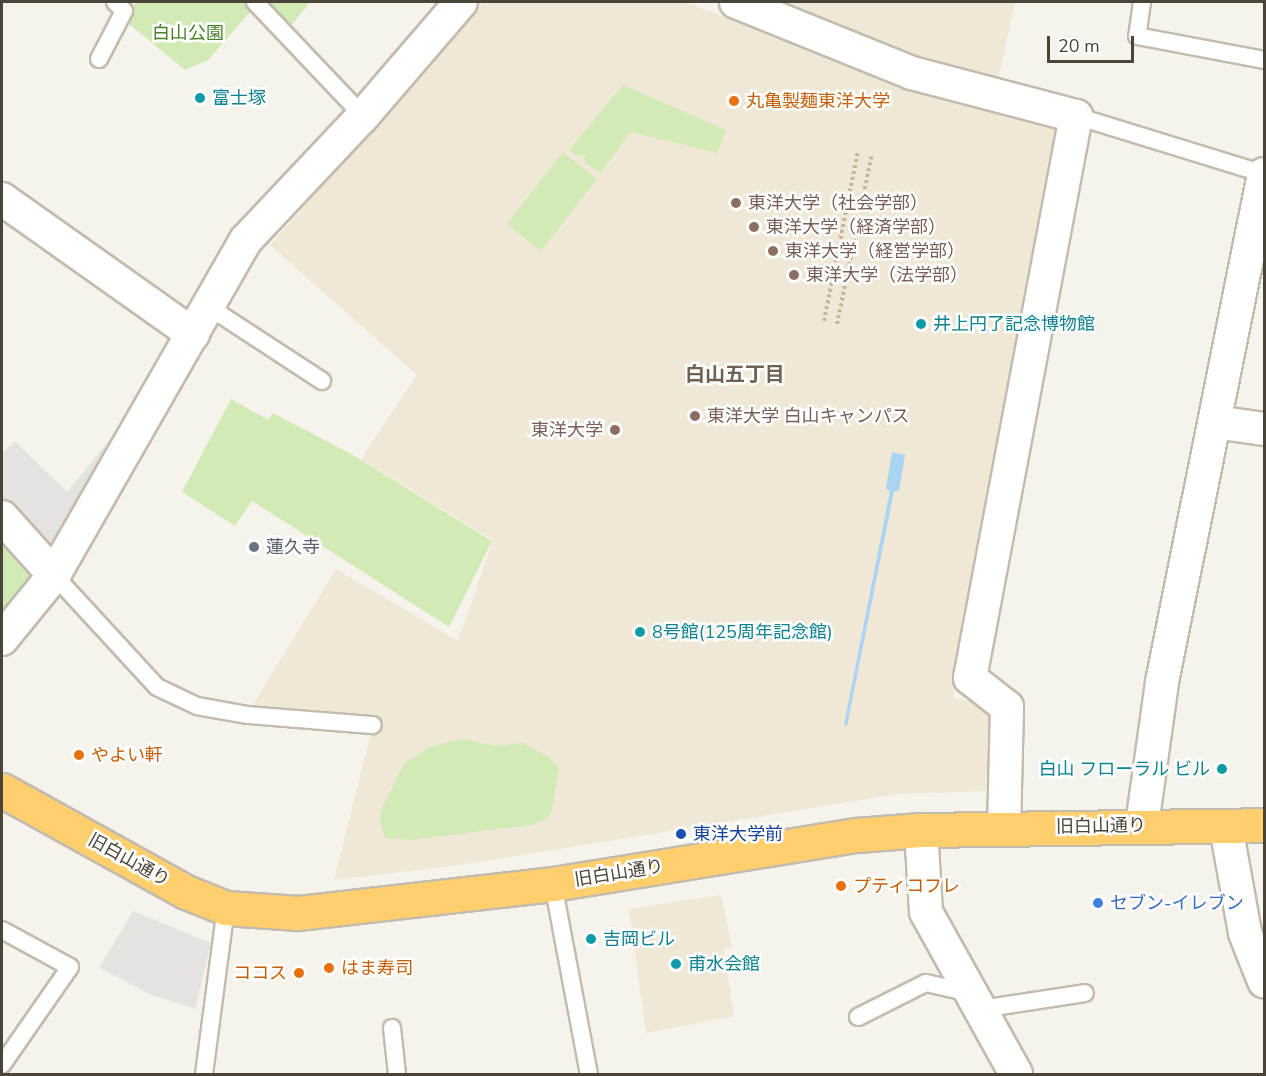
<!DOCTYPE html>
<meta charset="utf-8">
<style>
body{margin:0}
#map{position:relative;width:1266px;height:1076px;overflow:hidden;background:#f6f3ec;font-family:"Nunito Sans","Noto Sans JP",sans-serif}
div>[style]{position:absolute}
.education>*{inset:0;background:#efe8d6}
.green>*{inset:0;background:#d2eab5}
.parking>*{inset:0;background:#e5e3e0}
.water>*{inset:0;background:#a9d4f2}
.path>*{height:4px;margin-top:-2px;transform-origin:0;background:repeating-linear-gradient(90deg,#c4b79f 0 3px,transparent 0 6px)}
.roads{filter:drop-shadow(2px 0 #c2bbae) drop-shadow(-2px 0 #c2bbae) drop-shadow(0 2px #c2bbae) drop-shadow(0 -2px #c2bbae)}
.lane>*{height:16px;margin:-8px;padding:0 8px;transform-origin:8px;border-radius:8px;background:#fff}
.street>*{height:32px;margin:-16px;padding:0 16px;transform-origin:16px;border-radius:16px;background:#fff}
.highway>*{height:33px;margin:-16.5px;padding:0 16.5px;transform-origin:16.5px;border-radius:16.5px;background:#ffcf6e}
.dots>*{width:16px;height:16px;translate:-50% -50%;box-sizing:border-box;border:3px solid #fff;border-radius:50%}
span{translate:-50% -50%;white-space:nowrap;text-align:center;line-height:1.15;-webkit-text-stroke:5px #fff;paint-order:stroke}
.park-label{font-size:18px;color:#4a7f2a}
.culture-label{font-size:18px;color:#0d838f}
.left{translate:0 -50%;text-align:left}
.right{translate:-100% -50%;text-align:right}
.food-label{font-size:18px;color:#c56008}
.education-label{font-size:18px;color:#785e54}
.worship-label{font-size:18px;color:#5b616d}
.street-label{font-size:18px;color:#4b4439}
.transit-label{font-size:18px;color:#164399}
.shop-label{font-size:18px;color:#366cbe}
.neighbourhood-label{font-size:20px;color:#6e6250;font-weight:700}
.frame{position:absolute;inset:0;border:3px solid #4b4439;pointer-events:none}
.scale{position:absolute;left:1047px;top:36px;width:87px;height:27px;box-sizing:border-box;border:3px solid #4b4439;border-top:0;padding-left:8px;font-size:18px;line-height:21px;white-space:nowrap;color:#4b4439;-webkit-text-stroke:4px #fff;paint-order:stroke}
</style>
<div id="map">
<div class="education">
<div style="clip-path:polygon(484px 2px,685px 2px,907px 88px,1050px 125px,1058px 135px,993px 457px,953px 698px,977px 702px,989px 714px,992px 791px,898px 794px,461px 865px,334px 880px,375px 717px,252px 706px,336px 569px,458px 641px,493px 540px,361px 459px,417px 375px,270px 245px)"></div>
<div style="clip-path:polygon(764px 2px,1015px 2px,998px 82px,916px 62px)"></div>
<div style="clip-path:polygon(721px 895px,732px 947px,724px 949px,734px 1016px,646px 1033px,629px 909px)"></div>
</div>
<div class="green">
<div style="clip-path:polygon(137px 2px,310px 2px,285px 33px,258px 3px,208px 60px,185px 70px,128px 23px,130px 9px)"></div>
<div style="clip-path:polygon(623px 85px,726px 130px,717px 153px,631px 132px,600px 173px,584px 162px,585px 154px,578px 156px,569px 150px)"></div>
<div style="clip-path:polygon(563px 152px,597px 179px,541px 251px,507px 224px)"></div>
<div style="clip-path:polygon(231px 399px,268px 420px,273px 413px,353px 455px,492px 541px,449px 627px,252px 501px,235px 526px,182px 492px)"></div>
<div style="clip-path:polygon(2px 536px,38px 573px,2px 614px)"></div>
<div style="clip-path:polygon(461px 739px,497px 746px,522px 743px,547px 756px,559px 768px,552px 811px,546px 819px,530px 825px,411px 840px,385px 838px,380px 821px,381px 811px,404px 764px,430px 747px)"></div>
</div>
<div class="parking">
<div style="clip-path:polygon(121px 426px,126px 429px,56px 549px,43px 551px,2px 501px,2px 454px,15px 441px,67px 492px)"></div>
<div style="clip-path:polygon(133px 911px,211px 943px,195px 1009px,152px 995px,99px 968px)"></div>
</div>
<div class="water">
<div style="clip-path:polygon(892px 452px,905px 455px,899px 491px,894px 491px,847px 726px,844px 725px,890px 491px,886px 489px)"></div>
</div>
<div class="path">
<div style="left:824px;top:321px;width:173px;rotate:-78.7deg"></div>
<div style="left:837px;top:324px;width:174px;rotate:-78.4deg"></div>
</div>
<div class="roads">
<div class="lane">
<div style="left:255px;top:2px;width:157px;rotate:46.5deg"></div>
<div style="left:1142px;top:2px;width:34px;rotate:98deg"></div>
<div style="left:1137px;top:36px;width:129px;rotate:10.7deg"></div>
<div style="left:99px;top:59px;width:54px;rotate:-62.5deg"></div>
<div style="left:124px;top:11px;width:13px;rotate:-135deg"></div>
<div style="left:1076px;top:116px;width:197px;rotate:17.1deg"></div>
<div style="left:209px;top:307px;width:135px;rotate:33.2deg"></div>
<div style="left:54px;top:575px;width:152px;rotate:47.4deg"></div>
<div style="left:157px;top:687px;width:44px;rotate:25.4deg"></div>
<div style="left:197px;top:706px;width:52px;rotate:10deg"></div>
<div style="left:248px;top:715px;width:125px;rotate:4.6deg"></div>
<div style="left:553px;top:884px;width:193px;rotate:79.3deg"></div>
<div style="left:2px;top:930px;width:77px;rotate:28.6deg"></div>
<div style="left:70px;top:967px;width:119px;rotate:124.8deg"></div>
<div style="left:981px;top:1009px;width:105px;rotate:-8.7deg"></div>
<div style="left:858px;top:1017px;width:76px;rotate:-26.6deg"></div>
<div style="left:926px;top:983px;width:45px;rotate:12.8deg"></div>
<div style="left:392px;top:1028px;width:46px;rotate:83.8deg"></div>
<div style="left:204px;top:1074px;width:167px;rotate:-82.5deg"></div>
</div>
<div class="street">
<div style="left:736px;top:2px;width:190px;rotate:22deg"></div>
<div style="left:912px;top:73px;width:170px;rotate:14.7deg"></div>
<div style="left:1076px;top:116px;width:572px;rotate:100.68deg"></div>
<div style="left:970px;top:678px;width:47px;rotate:38.1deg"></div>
<div style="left:1007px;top:707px;width:120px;rotate:91.4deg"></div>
<div style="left:2px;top:199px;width:234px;rotate:35.3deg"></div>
<div style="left:1215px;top:422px;width:49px;rotate:8.1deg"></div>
<div style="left:2px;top:517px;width:78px;rotate:48.1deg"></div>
<div style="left:2px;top:639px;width:82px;rotate:-50.9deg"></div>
<div style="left:54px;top:575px;width:386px;rotate:-60.2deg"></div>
<div style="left:246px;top:240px;width:170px;rotate:-46.7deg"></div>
<div style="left:363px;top:116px;width:150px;rotate:-49.3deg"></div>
<div style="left:1142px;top:825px;width:144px;rotate:-82deg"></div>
<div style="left:1162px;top:682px;width:518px;rotate:-78.65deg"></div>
<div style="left:1226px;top:827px;width:108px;rotate:79.8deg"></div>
<div style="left:1245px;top:933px;width:52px;rotate:68.4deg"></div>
<div style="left:921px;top:830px;width:82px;rotate:86.5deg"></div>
<div style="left:926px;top:912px;width:185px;rotate:60.9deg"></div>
</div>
<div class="highway">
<div style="left:2px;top:790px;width:210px;rotate:29deg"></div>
<div style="left:186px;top:892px;width:43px;rotate:21.8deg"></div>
<div style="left:226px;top:908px;width:72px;rotate:4deg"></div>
<div style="left:298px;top:913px;width:257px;rotate:-6.5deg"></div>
<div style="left:553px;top:884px;width:308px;rotate:-9.2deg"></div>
<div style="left:857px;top:835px;width:64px;rotate:-4.5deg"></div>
<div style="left:921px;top:830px;width:343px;rotate:-0.8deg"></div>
</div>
</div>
<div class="dots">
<div style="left:200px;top:98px;background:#0f9aa8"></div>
<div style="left:734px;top:101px;background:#e8710a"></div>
<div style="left:736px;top:203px;background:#8d6e63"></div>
<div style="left:754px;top:227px;background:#8d6e63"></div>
<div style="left:773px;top:251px;background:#8d6e63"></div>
<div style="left:794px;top:275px;background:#8d6e63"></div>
<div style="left:921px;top:324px;background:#0f9aa8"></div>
<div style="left:695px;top:416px;background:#8d6e63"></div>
<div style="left:615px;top:430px;background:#8d6e63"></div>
<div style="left:254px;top:547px;background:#6b7280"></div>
<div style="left:640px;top:632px;background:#0f9aa8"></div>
<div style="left:79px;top:755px;background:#e8710a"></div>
<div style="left:1222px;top:769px;background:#0f9aa8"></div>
<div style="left:681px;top:834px;background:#1a4fb4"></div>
<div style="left:841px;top:886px;background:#e8710a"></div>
<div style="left:1098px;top:903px;background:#3f7fe0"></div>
<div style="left:591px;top:939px;background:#0f9aa8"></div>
<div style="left:676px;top:964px;background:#0f9aa8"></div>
<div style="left:329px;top:968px;background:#e8710a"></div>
<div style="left:299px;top:973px;background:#e8710a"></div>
</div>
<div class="park-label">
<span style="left:188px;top:33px">白山公園</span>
</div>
<div class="culture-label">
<span class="left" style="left:212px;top:98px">富士塚</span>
<span class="left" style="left:933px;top:324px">井上円了記念博物館</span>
<span class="left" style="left:652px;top:632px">8号館(125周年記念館)</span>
<span class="right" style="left:1210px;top:769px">白山 フローラル ビル</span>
<span class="left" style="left:603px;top:939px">吉岡ビル</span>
<span class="left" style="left:688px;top:964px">甫水会館</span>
</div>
<div class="food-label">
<span class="left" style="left:746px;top:101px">丸亀製麺東洋大学</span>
<span class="left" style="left:91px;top:755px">やよい軒</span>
<span class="left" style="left:853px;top:886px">プティコフレ</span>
<span class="left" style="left:341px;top:968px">はま寿司</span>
<span class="right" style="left:287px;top:973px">ココス</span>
</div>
<div class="education-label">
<span class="left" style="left:748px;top:203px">東洋大学（社会学部）</span>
<span class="left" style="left:766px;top:227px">東洋大学（経済学部）</span>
<span class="left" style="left:785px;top:251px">東洋大学（経営学部）</span>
<span class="left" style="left:806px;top:275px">東洋大学（法学部）</span>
<span class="left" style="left:707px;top:416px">東洋大学 白山キャンパス</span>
<span class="right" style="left:603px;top:430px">東洋大学</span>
</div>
<div class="worship-label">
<span class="left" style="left:266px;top:547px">蓮久寺</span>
</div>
<div class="street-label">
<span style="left:1101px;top:826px;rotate:-1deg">旧白山通り</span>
<span style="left:129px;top:860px;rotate:29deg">旧白山通り</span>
<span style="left:619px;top:873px;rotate:-9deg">旧白山通り</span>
</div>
<div class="transit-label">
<span class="left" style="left:693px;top:834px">東洋大学前</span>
</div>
<div class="shop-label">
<span class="left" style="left:1110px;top:903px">セブン-イレブン</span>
</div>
<div class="neighbourhood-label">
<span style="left:735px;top:374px">白山五丁目</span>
</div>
<div class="frame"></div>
<div class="scale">20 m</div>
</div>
